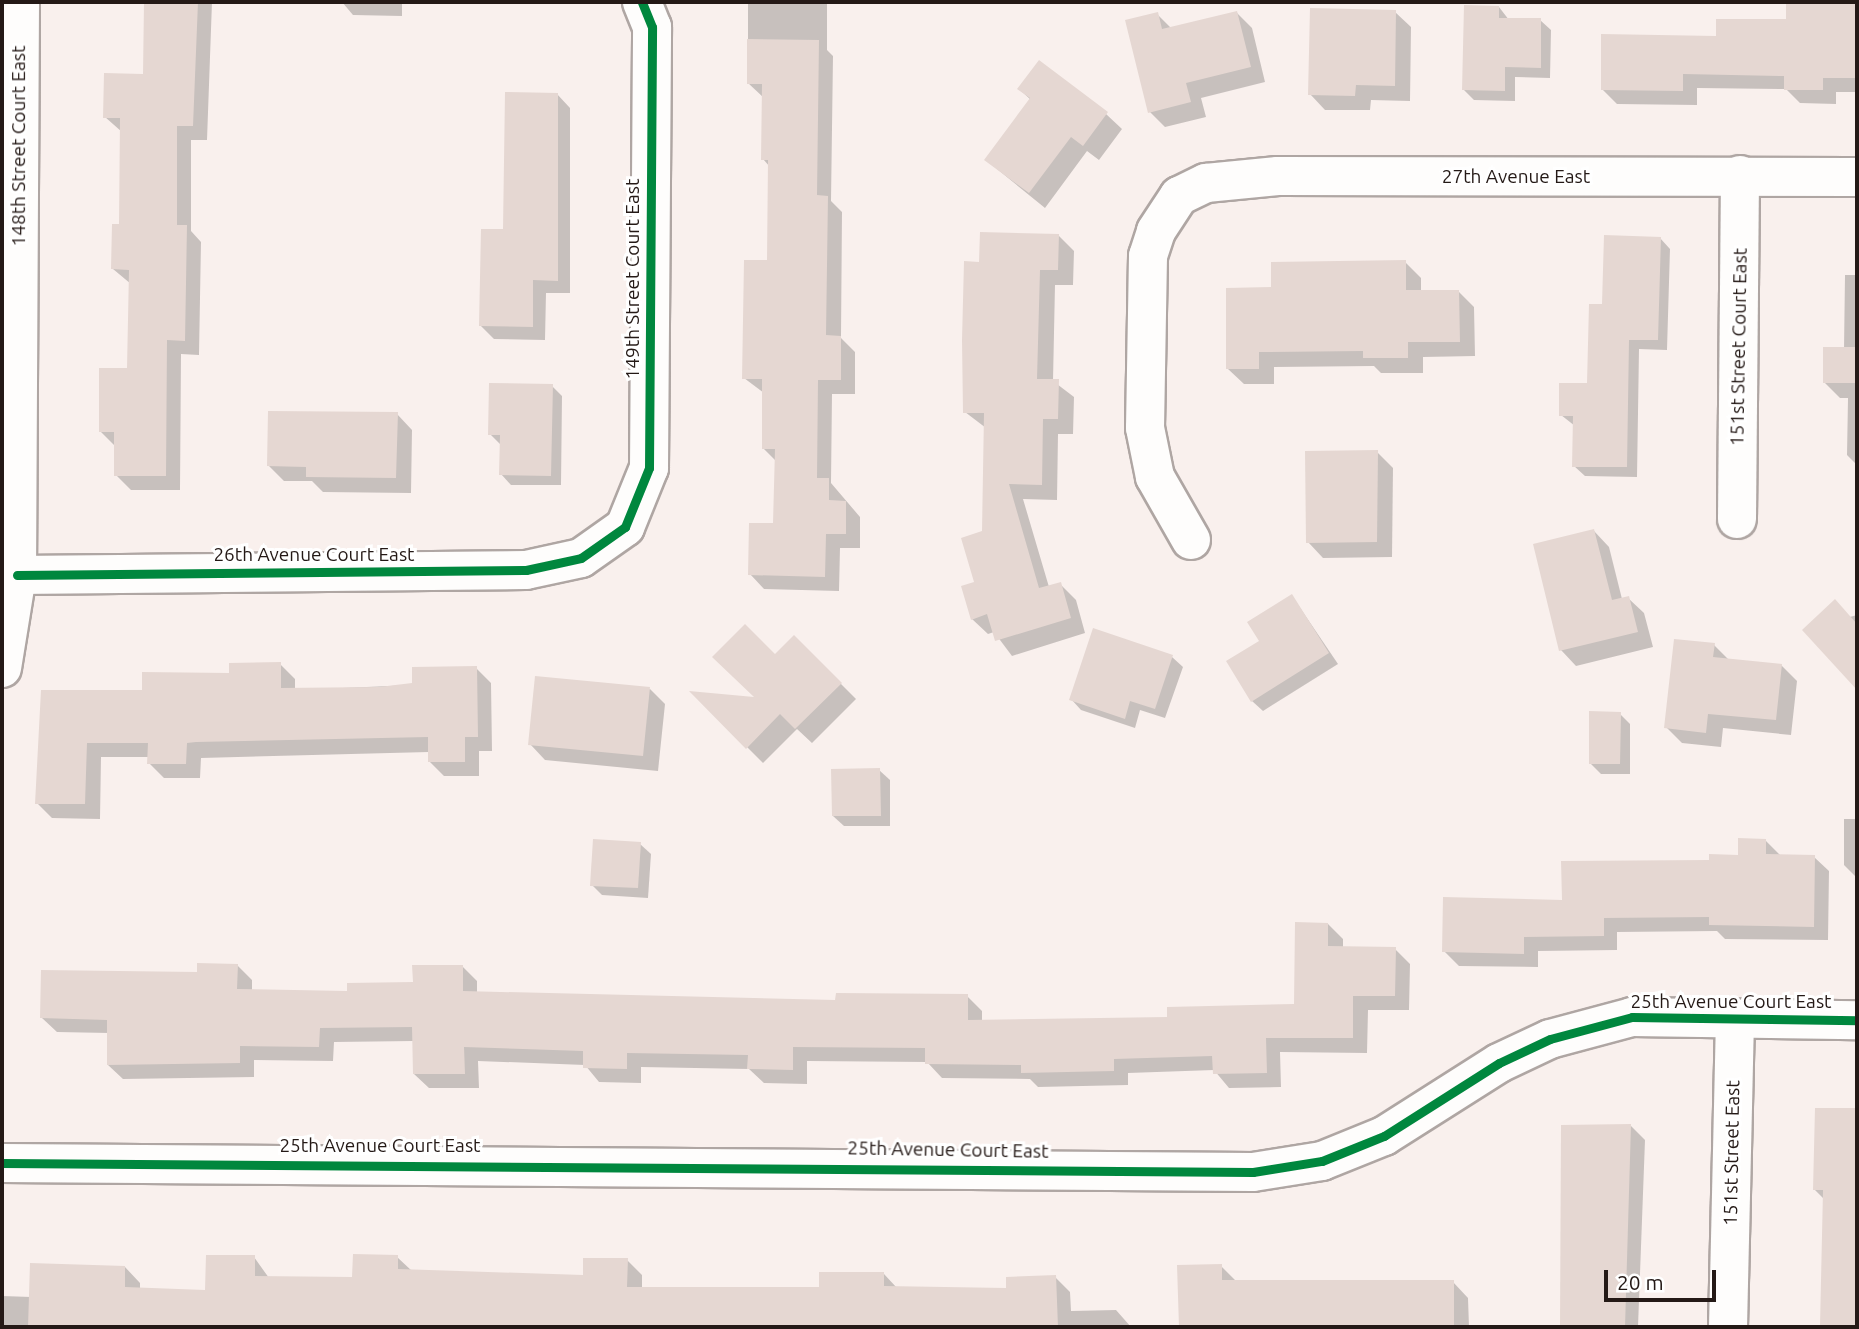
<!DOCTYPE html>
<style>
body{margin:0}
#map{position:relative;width:1859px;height:1329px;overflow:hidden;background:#f9f0ed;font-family:Ubuntu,sans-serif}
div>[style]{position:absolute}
.shadow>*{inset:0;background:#0003}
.building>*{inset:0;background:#e5d7d2}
.roads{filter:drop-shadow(2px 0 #afa6a3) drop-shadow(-2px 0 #afa6a3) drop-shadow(0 2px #afa6a3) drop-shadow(0 -2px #afa6a3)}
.minor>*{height:38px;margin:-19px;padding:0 19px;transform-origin:19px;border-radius:19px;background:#fefdfc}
.cycleway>*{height:9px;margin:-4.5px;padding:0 4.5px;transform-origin:4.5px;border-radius:4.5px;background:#00873e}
span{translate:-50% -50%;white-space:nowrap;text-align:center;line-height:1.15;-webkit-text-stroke:6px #fff;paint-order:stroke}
.street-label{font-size:19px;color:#241916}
.frame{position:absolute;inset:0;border:4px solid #241916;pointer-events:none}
.scale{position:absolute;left:1604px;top:1270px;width:112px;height:32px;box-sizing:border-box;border:4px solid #241916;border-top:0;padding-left:9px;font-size:21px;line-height:24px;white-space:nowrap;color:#241916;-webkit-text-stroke:5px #fff;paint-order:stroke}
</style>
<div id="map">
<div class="shadow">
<div style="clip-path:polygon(146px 2px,212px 2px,207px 140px,191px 140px,191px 231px,201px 242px,199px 355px,181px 354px,180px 490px,131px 490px,116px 475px,116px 447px,100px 431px,129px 370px,131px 284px,113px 269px,120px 226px,122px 132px,105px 117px,145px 75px)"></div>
<div style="clip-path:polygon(342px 2px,402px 2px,402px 16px,353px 15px)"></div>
<div style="clip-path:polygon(748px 2px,827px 2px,827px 50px,833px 56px,831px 201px,842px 212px,841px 338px,855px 352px,855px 394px,832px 394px,831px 483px,860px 517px,860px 548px,840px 548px,839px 591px,764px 589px,750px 574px,775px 525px,776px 461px,763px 448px,764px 393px,744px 378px,769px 262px,770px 167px,763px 159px,764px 98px,748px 83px)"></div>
<div style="clip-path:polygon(1788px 3px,1857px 3px,1857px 92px,1836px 92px,1836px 104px,1800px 103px,1786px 89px,1697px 88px,1697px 105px,1617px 104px,1602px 89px,1717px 38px,1788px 21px)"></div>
<div style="clip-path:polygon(1499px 7px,1509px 20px,1540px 20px,1551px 30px,1550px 78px,1515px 77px,1515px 101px,1474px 100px,1464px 90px)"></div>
<div style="clip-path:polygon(1395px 12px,1411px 27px,1410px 101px,1371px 100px,1370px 110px,1325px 110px,1310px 94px)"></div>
<div style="clip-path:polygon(1237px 13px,1252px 28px,1265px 82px,1201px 98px,1206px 117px,1165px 127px,1150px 112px,1157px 14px,1172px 29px)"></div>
<div style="clip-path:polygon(1019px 89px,1106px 114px,1122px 129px,1099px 160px,1087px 151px,1045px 208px,986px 160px,1031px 100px)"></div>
<div style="clip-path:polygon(557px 94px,570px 108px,570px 293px,546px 293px,545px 340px,494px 339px,481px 326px,504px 231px)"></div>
<div style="clip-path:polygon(1058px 235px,1074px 251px,1073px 285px,1055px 285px,1053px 381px,1074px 397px,1073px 434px,1058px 434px,1057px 500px,1023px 499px,1049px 587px,1060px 584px,1076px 600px,1085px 633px,1012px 656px,994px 632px,988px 634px,972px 619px,984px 532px,986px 428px,965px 412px,981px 264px)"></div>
<div style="clip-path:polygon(1660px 238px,1670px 249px,1667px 350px,1639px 349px,1637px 477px,1585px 476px,1574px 466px,1575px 426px,1561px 415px,1589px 385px,1604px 306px)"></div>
<div style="clip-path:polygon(1405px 262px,1421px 278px,1421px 292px,1459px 292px,1474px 307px,1475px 356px,1423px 357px,1423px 373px,1381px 373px,1374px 366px,1274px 367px,1274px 384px,1244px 384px,1228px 369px,1273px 289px)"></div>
<div style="clip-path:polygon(1845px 275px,1857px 275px,1857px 465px,1847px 455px,1848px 398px,1840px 398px,1824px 382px,1844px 349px)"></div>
<div style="clip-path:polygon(552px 386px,562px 396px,561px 485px,511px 485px,501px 474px,501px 445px,490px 434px)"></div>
<div style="clip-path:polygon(397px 414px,412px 430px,411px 493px,323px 492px,312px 481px,284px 481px,269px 466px)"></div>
<div style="clip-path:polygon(1377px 452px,1393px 468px,1392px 557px,1323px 558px,1308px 542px)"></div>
<div style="clip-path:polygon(1594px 531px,1609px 547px,1622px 599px,1628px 598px,1644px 613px,1653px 647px,1576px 666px,1561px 650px)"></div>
<div style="clip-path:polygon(1292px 596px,1338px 664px,1263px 711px,1252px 701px,1261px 641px)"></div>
<div style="clip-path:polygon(1857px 615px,1857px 687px,1804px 630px)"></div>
<div style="clip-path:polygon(1094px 630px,1172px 657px,1183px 667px,1165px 718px,1140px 710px,1135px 728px,1081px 710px,1071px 699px)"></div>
<div style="clip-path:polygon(794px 637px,856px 699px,812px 743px,797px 729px,763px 763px,693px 693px,758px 699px,775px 657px)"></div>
<div style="clip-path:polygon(1714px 645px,1729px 660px,1781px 665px,1797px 681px,1791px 735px,1723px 728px,1721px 747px,1682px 743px,1666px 727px)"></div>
<div style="clip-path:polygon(280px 664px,295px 679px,295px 690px,414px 685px,476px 668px,491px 683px,492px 751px,479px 751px,479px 776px,444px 776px,429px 761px,429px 752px,201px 758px,200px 778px,164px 778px,149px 763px,149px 757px,101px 757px,100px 819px,52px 818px,37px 803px,43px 691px,144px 692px)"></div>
<div style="clip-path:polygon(650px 689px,665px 704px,658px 771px,545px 760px,530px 744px)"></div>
<div style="clip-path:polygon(1620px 714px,1630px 724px,1630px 774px,1601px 774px,1590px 763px)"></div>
<div style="clip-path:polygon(879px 770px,890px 780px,890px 826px,844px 826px,833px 816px)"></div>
<div style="clip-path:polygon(1844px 819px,1857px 819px,1857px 878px,1844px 865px)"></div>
<div style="clip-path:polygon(1766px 841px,1780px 855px,1814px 857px,1829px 871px,1828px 940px,1725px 939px,1717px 931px,1617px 932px,1617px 950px,1538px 951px,1538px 967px,1459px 966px,1444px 951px,1564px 901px,1740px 857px)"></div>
<div style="clip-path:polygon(640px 844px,651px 854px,648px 898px,602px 895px,592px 885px)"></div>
<div style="clip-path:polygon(1328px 924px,1343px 939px,1343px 948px,1395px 949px,1410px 964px,1409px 1010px,1368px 1010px,1367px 1053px,1280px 1052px,1281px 1087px,1229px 1088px,1214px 1070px,1128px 1073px,1128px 1085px,1038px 1087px,1030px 1079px,942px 1078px,927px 1062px,807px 1061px,807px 1084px,764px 1083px,749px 1069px,641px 1067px,641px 1083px,599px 1082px,585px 1065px,478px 1061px,479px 1088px,429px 1088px,414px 1074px,414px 1041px,334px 1042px,333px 1061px,254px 1060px,254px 1077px,123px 1079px,108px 1065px,109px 1033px,57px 1032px,42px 1018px,237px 965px,252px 980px,252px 991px,349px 992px,414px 983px,462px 966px,477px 981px,477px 993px,837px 1002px,967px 996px,982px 1011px,982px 1021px,1169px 1019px,1296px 1005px)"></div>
<div style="clip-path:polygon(1816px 1109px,1857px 1110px,1857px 1327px,1822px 1325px,1824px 1199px,1814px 1189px)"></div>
<div style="clip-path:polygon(1563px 1126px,1631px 1126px,1645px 1140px,1638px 1327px,1562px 1327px)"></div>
<div style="clip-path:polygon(254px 1257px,269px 1278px,354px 1278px,397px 1257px,412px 1271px,585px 1276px,627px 1260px,642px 1275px,642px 1289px,821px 1289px,884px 1274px,897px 1288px,1008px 1289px,1055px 1277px,1070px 1292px,1071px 1311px,1116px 1310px,1131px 1327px,2px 1327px,2px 1296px,31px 1297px,125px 1267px,140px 1283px,140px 1290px,207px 1291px)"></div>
<div style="clip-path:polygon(1221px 1266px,1237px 1282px,1453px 1282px,1468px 1298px,1469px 1327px,1180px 1327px,1179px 1267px)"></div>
</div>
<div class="building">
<div style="clip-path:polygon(144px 2px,198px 2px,193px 126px,177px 126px,177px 225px,187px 225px,185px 341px,167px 340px,166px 476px,114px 476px,114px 432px,99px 432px,99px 368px,127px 368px,129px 270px,111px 269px,112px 224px,119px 224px,120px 118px,103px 118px,104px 73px,143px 74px)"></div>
<div style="clip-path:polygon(1786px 2px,1857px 2px,1857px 78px,1823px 78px,1823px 90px,1784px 90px,1784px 76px,1683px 74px,1683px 91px,1601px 90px,1601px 34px,1716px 36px,1716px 19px,1786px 19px)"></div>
<div style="clip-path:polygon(1464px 5px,1499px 6px,1499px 18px,1541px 18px,1541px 68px,1505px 67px,1505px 91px,1462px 90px)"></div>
<div style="clip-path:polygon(1310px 8px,1396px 10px,1395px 86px,1356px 85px,1355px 96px,1308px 95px)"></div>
<div style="clip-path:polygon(1237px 11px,1251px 67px,1186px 83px,1191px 102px,1148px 113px,1125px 20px,1158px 12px,1162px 29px)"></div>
<div style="clip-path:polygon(747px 39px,819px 40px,817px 195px,828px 196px,826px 335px,841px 336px,841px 380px,818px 380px,817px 478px,829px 478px,829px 500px,846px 501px,846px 534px,826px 534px,825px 577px,748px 575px,749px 523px,773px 523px,775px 449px,762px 449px,762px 379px,742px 379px,744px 260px,767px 260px,768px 160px,761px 160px,762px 84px,747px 84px)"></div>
<div style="clip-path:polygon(1039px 60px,1108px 112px,1083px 146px,1071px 137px,1029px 193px,984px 160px,1030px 98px,1017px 89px)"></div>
<div style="clip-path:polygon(505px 92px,558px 93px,558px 281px,533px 280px,533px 327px,479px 326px,481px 229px,503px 229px)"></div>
<div style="clip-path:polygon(980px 232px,1059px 234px,1058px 270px,1040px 270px,1037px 379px,1059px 379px,1058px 419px,1043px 419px,1042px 485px,1009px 484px,1039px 588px,1061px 582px,1071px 618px,995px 641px,987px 614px,971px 620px,961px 586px,974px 582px,961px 538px,982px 531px,984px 413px,963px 413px,962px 340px,964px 261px,979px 262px)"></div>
<div style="clip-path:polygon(1604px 235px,1661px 237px,1658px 340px,1629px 340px,1627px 467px,1572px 467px,1573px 416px,1559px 416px,1559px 383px,1587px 383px,1589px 304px,1602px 304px)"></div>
<div style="clip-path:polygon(1406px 260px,1406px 290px,1459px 290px,1460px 342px,1408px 342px,1408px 358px,1363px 358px,1363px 351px,1259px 352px,1259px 369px,1226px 369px,1226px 288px,1271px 287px,1271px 262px)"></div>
<div style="clip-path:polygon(1823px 347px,1857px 347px,1857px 383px,1823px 383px)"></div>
<div style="clip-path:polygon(489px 383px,553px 384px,551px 476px,499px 475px,500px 435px,488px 435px)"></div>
<div style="clip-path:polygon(268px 411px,398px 412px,396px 478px,306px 477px,306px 467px,267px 466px)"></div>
<div style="clip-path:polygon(1378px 450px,1377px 542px,1306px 543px,1305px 451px)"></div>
<div style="clip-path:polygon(1594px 529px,1612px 600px,1629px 596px,1638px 632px,1559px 651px,1533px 544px)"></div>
<div style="clip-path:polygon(1292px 594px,1329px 653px,1251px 702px,1226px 661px,1259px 641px,1247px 622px)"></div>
<div style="clip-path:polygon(1835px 599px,1857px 624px,1857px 690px,1802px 630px)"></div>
<div style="clip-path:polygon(745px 624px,775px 654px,794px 635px,842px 683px,795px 729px,780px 714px,746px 749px,689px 691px,754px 697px,712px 657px)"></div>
<div style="clip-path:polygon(1093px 628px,1173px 655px,1155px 709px,1130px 701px,1125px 719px,1069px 700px)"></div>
<div style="clip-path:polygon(1674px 639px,1715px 643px,1713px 657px,1782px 664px,1776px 720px,1708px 714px,1706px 733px,1664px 728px)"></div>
<div style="clip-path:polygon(281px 662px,281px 688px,379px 687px,412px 683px,412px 667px,477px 666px,478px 737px,465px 737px,465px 762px,428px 762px,428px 737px,196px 742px,187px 743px,186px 764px,147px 764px,148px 743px,87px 743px,85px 804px,35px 804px,41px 690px,142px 690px,142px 672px,229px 673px,229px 663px)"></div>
<div style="clip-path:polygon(535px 676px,650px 687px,643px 756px,528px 745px)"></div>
<div style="clip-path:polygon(1589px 711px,1621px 712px,1620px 764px,1589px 764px)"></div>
<div style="clip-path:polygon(880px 768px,881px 816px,832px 816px,831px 769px)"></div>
<div style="clip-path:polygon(1738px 838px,1766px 839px,1766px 854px,1815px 855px,1814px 927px,1709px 925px,1709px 917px,1604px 918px,1604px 936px,1524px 937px,1524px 954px,1442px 952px,1443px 897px,1562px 900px,1561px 861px,1709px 860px,1709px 854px,1738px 855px)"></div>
<div style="clip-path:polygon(593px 839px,641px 842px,638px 888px,590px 886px)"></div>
<div style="clip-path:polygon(1295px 922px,1328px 923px,1328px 946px,1396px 947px,1395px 996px,1353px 996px,1353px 1038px,1266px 1038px,1267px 1073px,1213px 1074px,1212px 1056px,1114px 1059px,1114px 1071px,1021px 1073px,1021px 1065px,925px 1064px,925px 1048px,793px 1047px,793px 1070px,747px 1069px,748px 1055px,627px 1053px,627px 1069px,583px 1068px,583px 1051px,464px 1047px,465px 1074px,413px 1074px,412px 1027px,320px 1028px,319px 1047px,240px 1046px,240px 1063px,107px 1065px,107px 1020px,40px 1018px,41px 970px,197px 972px,197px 963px,238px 964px,237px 989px,347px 991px,347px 983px,413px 982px,412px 965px,463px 965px,463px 991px,835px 1000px,836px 993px,968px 994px,968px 1020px,1167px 1017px,1167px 1007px,1294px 1004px)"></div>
<div style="clip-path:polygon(1815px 1108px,1857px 1108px,1857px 1326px,1820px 1326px,1823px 1190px,1813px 1190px)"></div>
<div style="clip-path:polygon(1631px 1124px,1625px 1327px,1560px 1327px,1561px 1125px)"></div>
<div style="clip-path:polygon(353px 1254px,398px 1255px,398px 1269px,583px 1275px,583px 1258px,628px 1258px,627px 1287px,819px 1287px,819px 1272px,884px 1272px,884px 1286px,1006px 1288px,1006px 1277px,1056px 1275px,1058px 1327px,28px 1327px,30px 1263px,125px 1266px,125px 1287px,205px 1290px,206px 1255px,255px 1255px,255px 1276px,352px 1277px)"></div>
<div style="clip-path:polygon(1222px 1264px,1222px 1280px,1454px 1280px,1454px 1327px,1179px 1327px,1177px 1265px)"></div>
</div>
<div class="roads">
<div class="minor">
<div style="left:1737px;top:519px;width:344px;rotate:-89.5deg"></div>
<div style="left:1191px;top:540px;width:73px;rotate:-119.7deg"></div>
<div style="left:1155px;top:477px;width:50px;rotate:-101.5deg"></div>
<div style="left:1145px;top:428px;width:172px;rotate:-89deg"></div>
<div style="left:1148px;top:256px;width:26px;rotate:-72deg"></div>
<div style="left:1156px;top:231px;width:42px;rotate:-56.7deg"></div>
<div style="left:1179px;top:196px;width:30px;rotate:-26deg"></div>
<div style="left:1206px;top:183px;width:72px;rotate:-5.6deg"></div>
<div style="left:1278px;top:176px;width:579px;rotate:0.1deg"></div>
<div style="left:17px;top:575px;width:509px;rotate:-0.56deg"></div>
<div style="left:526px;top:570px;width:56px;rotate:-12.3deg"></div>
<div style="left:581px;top:558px;width:54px;rotate:-35.2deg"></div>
<div style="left:625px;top:527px;width:64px;rotate:-67.9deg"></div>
<div style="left:649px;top:468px;width:441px;rotate:-89.6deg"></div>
<div style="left:652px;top:27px;width:27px;rotate:-112deg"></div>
<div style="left:2px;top:668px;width:94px;rotate:-80.8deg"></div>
<div style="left:17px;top:575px;width:573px;rotate:-89.7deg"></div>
<div style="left:2px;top:1163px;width:1251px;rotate:0.41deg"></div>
<div style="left:1253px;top:1172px;width:70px;rotate:-9.1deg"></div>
<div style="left:1322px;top:1161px;width:67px;rotate:-22deg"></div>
<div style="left:1384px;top:1136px;width:136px;rotate:-32.4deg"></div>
<div style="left:1499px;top:1063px;width:56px;rotate:-25.2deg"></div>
<div style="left:1550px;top:1039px;width:85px;rotate:-15deg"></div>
<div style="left:1632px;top:1017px;width:225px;rotate:0.8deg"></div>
<div style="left:1728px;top:1327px;width:307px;rotate:-88.7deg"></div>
</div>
</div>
<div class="cycleway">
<div style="left:17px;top:575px;width:509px;rotate:-0.56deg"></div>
<div style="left:526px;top:570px;width:56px;rotate:-12.3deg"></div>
<div style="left:581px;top:558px;width:54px;rotate:-35.2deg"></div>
<div style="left:625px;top:527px;width:64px;rotate:-67.9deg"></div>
<div style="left:649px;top:468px;width:441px;rotate:-89.6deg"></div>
<div style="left:652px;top:27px;width:27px;rotate:-112deg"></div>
<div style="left:2px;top:1163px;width:1251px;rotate:0.41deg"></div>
<div style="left:1253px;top:1172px;width:70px;rotate:-9.1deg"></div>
<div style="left:1322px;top:1161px;width:67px;rotate:-22deg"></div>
<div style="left:1384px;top:1136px;width:136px;rotate:-32.4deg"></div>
<div style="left:1499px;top:1063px;width:56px;rotate:-25.2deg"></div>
<div style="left:1550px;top:1039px;width:85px;rotate:-15deg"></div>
<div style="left:1632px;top:1017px;width:225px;rotate:0.8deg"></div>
</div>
<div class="street-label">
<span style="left:19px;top:146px;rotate:-90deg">148th Street Court East</span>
<span style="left:1516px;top:177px">27th Avenue East</span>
<span style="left:633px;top:279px;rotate:-90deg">149th Street Court East</span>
<span style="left:1739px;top:347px;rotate:-89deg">151st Street Court East</span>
<span style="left:314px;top:555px">26th Avenue Court East</span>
<span style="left:1731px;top:1002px">25th Avenue Court East</span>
<span style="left:380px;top:1146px">25th Avenue Court East</span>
<span style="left:948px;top:1150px;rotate:1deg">25th Avenue Court East</span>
<span style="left:1732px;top:1153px;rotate:-89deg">151st Street East</span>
</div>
<div class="frame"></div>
<div class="scale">20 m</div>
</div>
